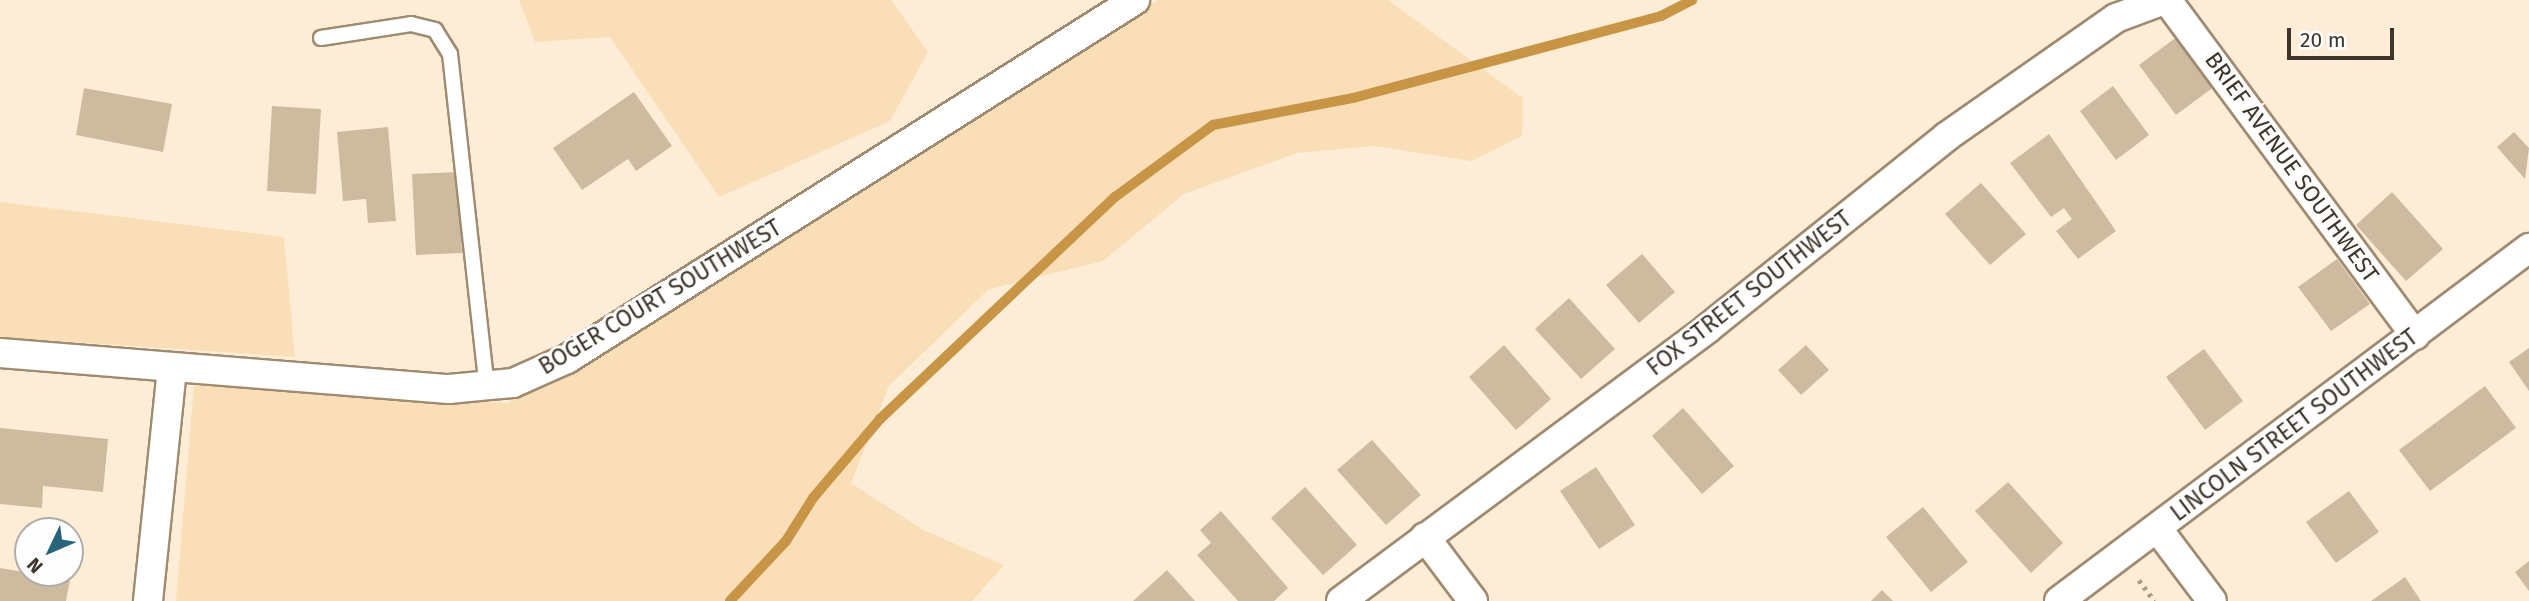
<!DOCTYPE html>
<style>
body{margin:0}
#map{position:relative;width:2529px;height:601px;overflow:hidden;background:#feedd6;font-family:"Fira Sans",sans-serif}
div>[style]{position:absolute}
.green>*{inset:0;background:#f9deb7}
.stream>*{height:10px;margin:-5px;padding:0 5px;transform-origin:5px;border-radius:5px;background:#c79545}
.building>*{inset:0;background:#ceba9e}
.path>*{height:4.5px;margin-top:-2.25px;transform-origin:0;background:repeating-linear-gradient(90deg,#a99c8a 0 3.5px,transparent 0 8.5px)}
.roads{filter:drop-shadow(2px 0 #9e8b70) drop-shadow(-2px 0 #9e8b70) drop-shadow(0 2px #9e8b70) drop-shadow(0 -2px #9e8b70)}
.service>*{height:14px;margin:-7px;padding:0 7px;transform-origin:7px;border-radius:7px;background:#fff}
.minor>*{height:28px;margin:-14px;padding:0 14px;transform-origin:14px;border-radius:14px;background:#fff}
span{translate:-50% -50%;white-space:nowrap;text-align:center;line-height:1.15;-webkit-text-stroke:6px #fdfdfd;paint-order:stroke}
.street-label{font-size:23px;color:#3d3529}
.north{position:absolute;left:14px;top:517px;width:70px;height:70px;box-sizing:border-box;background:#fdfdfd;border:2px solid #b0ada8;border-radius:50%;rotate:226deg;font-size:19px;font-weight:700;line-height:28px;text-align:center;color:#3d3529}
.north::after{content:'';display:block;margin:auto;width:24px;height:32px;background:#28647b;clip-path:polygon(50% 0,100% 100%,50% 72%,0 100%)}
.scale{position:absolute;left:2287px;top:28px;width:107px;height:32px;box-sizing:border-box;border:4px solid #3d3529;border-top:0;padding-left:9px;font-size:21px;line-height:24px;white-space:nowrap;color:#3d3529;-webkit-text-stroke:5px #fdfdfd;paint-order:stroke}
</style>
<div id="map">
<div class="green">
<div style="clip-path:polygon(519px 0,891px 0,928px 52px,890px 121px,719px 197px,610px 37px,535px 42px)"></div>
<div style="clip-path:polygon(1158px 0,1388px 0,1523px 98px,1522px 136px,1471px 161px,1374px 146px,1297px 153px,1184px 194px,1103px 261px,989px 289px,889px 386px,851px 483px,923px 530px,1004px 565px,972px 601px,176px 601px,194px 385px,508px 403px,605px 348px)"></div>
<div style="clip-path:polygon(0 202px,284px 237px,295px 357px,0 337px)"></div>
</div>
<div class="stream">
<div style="left:730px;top:601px;width:82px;rotate:-47deg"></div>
<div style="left:786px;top:541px;width:51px;rotate:-57.9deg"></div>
<div style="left:813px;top:498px;width:104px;rotate:-49.7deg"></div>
<div style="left:880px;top:419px;width:323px;rotate:-43.4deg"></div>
<div style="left:1115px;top:197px;width:122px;rotate:-36.3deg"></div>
<div style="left:1213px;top:125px;width:143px;rotate:-10.9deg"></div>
<div style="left:1353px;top:98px;width:319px;rotate:-14.9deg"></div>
<div style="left:1661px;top:16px;width:35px;rotate:-27deg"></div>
</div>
<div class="building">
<div style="clip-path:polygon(2178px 36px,2215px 86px,2176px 115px,2139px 65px)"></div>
<div style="clip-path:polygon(2113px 86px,2149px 135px,2116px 160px,2080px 111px)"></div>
<div style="clip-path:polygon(84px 88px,172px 104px,163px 152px,76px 135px)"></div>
<div style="clip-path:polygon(634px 92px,672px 146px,636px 171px,628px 159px,582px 190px,553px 148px)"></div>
<div style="clip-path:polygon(272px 106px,321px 109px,316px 194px,267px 191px)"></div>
<div style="clip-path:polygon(388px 127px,396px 221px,368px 223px,366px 199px,343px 201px,337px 132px)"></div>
<div style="clip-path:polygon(2514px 132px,2529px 148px,2525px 179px,2497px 147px)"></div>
<div style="clip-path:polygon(2049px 134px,2116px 231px,2078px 259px,2056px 231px,2072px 219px,2064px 208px,2051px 217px,2010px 163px)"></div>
<div style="clip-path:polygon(458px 172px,462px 253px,416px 255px,412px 174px)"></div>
<div style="clip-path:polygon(1981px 183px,2026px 234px,1990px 265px,1945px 214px)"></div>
<div style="clip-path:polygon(2392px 192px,2443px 249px,2406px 281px,2356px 225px)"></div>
<div style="clip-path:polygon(1642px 254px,1675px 292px,1639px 323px,1606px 285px)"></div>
<div style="clip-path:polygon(2337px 259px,2370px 304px,2331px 331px,2298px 287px)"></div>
<div style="clip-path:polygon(1569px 298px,1615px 349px,1581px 379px,1535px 329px)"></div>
<div style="clip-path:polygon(1504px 345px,1551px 399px,1516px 430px,1469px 377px)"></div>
<div style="clip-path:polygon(1806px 345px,1829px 370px,1801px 395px,1778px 370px)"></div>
<div style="clip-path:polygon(2529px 348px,2529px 391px,2509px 362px)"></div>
<div style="clip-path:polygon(2204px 349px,2243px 401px,2205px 430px,2166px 377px)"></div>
<div style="clip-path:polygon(2485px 386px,2516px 428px,2430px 491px,2399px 450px)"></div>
<div style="clip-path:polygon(1683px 408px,1734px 466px,1702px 494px,1652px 436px)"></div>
<div style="clip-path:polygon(0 428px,108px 439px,103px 492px,43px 486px,42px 508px,0 504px)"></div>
<div style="clip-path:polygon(1372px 440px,1421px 495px,1386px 525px,1337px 470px)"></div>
<div style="clip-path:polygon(1596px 467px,1635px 525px,1599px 549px,1560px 491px)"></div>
<div style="clip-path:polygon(2008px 482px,2063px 543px,2031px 573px,1975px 511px)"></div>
<div style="clip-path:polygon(1305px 487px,1357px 545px,1323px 575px,1271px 518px)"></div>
<div style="clip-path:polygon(2349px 491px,2379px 532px,2336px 563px,2306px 522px)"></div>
<div style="clip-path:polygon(1923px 507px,1968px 562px,1931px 592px,1886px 537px)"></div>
<div style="clip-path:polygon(1221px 511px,1288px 588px,1274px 601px,1238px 601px,1197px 555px,1211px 543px,1200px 530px)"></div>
<div style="clip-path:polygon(2529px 561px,2529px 591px,2515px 572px)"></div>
<div style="clip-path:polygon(0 568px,70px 580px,66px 601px,0 601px)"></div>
<div style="clip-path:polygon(1167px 570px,1195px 601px,1133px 601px)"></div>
<div style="clip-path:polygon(2405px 577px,2421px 601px,2371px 601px)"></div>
<div style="clip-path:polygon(1882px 590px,1893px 601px,1871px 601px)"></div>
</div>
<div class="path">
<div style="left:2139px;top:580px;width:26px;rotate:53deg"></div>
</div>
<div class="roads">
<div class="service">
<div style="left:321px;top:38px;width:91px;rotate:-8.8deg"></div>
<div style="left:411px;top:24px;width:25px;rotate:14deg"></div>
<div style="left:435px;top:30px;width:28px;rotate:58deg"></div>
<div style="left:450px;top:54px;width:336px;rotate:83.7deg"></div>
</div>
<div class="minor">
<div style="left:2167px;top:0;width:417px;rotate:53.5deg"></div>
<div style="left:0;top:353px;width:450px;rotate:4.6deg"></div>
<div style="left:449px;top:389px;width:64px;rotate:-5.4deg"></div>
<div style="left:513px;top:383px;width:59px;rotate:-24deg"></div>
<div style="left:567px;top:359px;width:672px;rotate:-32.29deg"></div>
<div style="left:2157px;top:528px;width:91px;rotate:53deg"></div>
<div style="left:1425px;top:537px;width:80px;rotate:53.1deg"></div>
<div style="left:148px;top:601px;width:234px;rotate:-84.1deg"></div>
<div style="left:1341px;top:601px;width:457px;rotate:-36.6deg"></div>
<div style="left:1708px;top:328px;width:305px;rotate:-38.7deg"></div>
<div style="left:1946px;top:137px;width:208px;rotate:-35deg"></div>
<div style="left:2116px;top:18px;width:51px;rotate:-20.6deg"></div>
<div style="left:2059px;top:601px;width:588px;rotate:-36.91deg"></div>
</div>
</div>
<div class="street-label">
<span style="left:2292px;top:167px;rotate:54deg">BRIEF AVENUE SOUTHWEST</span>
<span style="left:1749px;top:293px;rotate:-38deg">FOX STREET SOUTHWEST</span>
<span style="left:660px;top:297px;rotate:-31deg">BOGER COURT SOUTHWEST</span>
<span style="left:2294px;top:425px;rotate:-37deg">LINCOLN STREET SOUTHWEST</span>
</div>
<div class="north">N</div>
<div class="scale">20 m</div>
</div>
